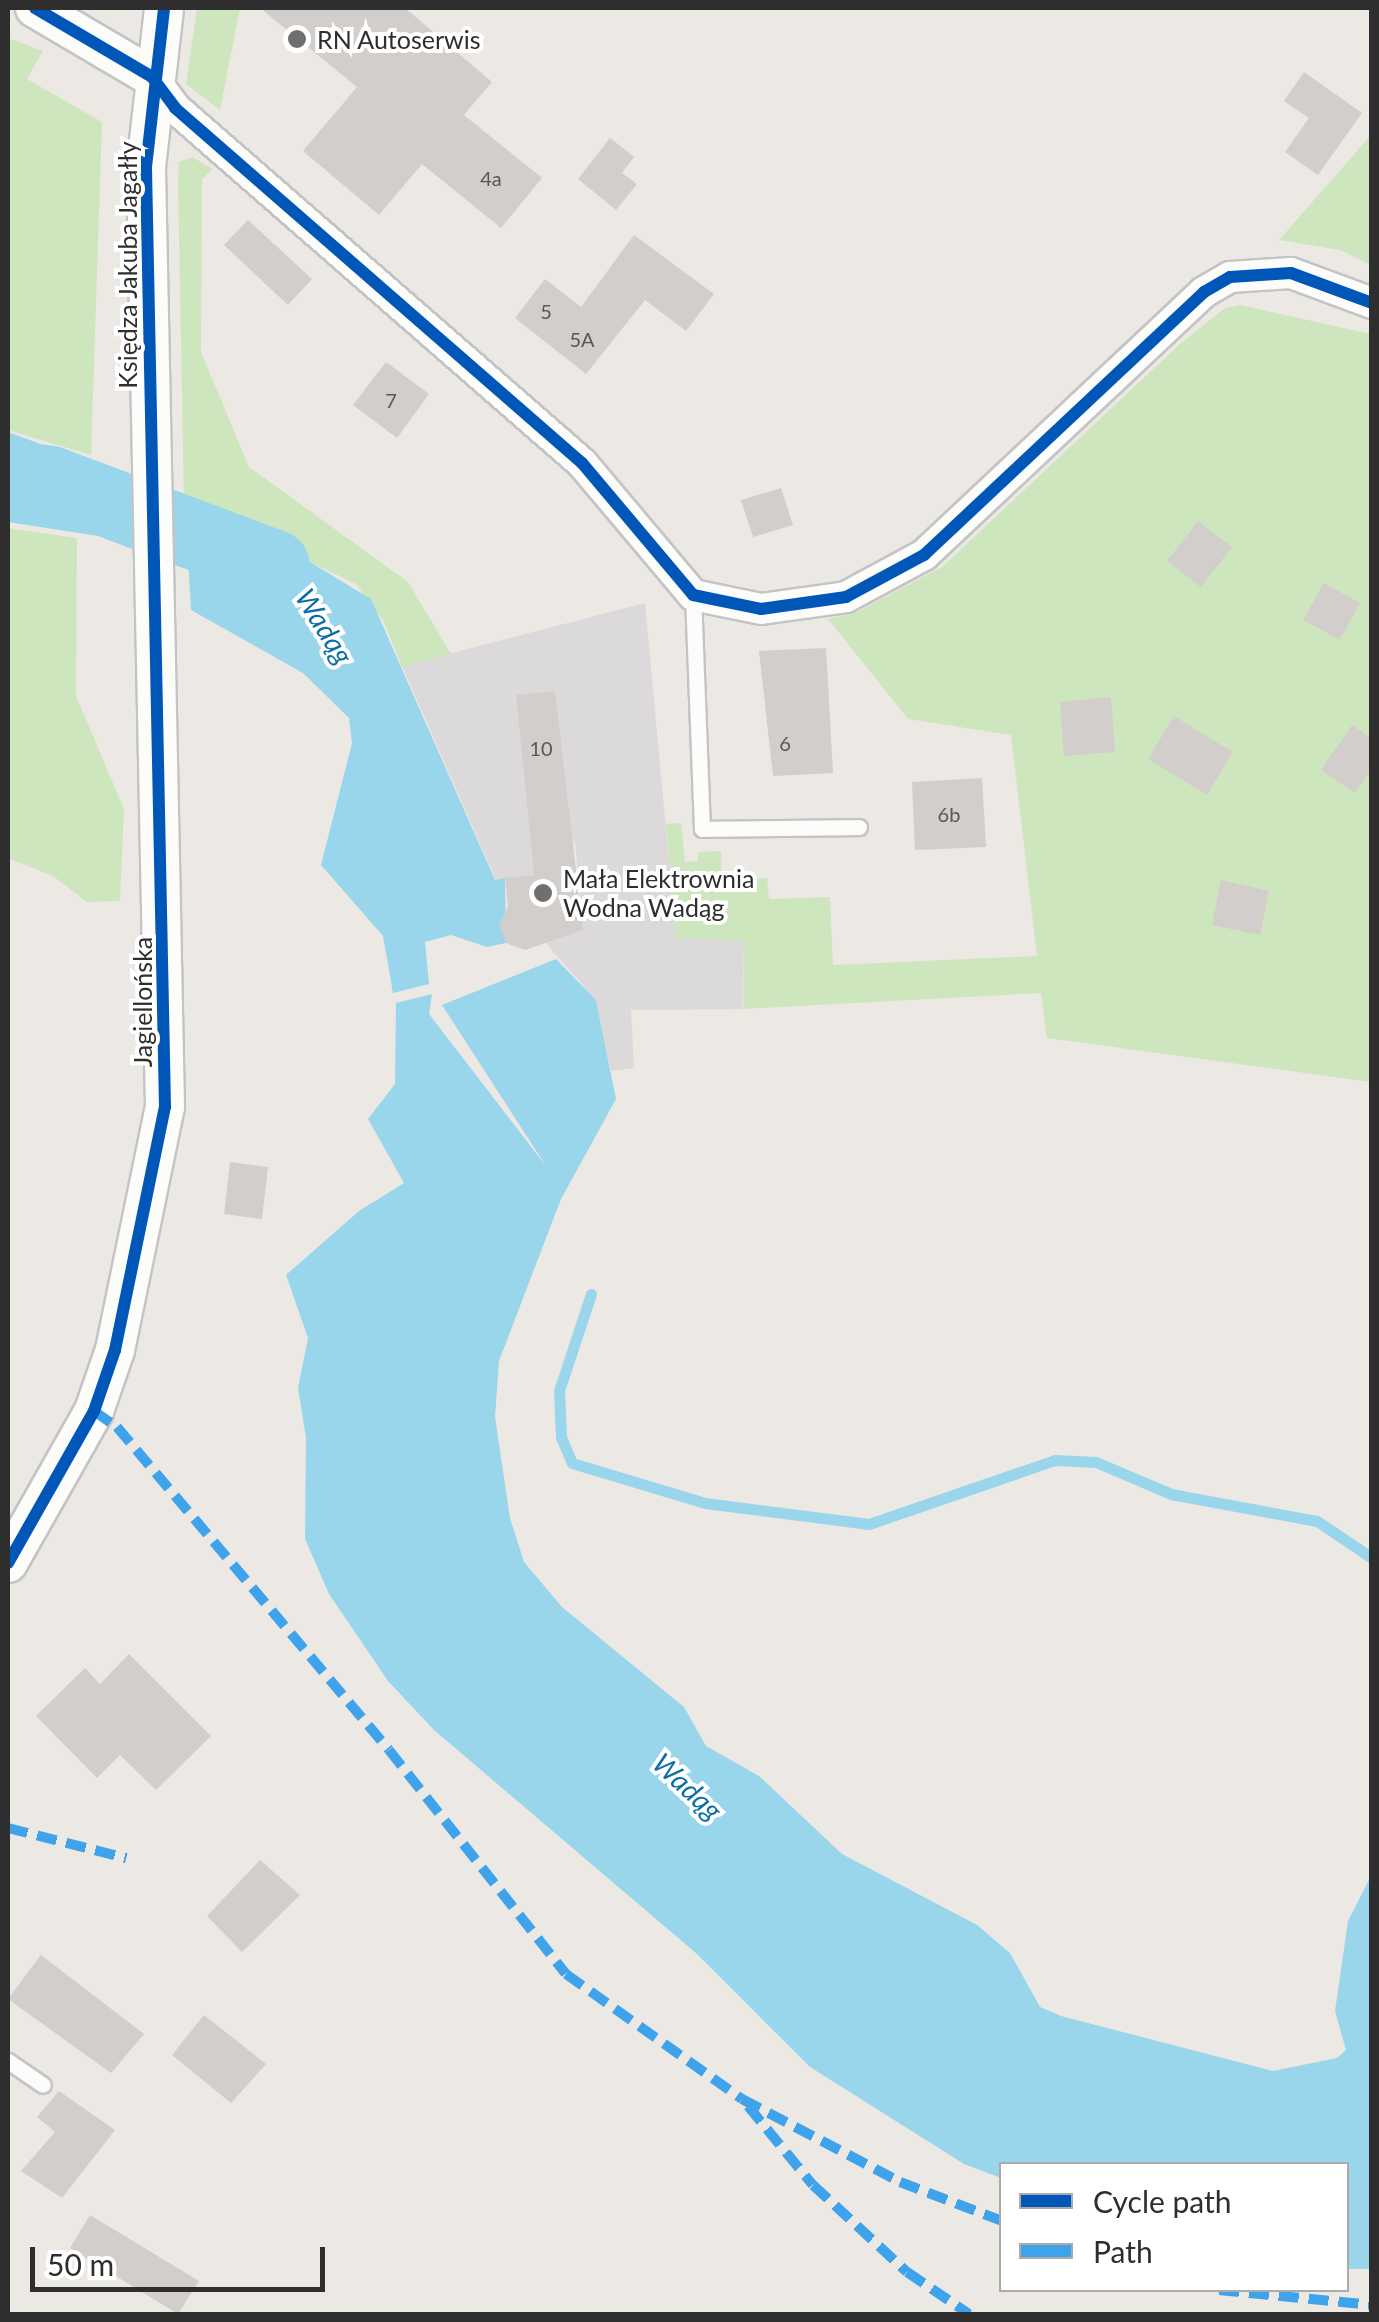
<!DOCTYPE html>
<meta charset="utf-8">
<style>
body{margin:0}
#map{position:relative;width:1379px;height:2322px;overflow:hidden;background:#ece8e4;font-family:Lato,sans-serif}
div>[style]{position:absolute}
.industrial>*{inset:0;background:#dcd9db}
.green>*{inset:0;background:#cee6be}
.water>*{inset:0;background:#99d6ec}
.stream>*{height:11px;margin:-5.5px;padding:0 5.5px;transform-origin:5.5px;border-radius:5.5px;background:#99d6ec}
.river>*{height:70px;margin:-35px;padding:0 35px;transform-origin:35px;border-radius:35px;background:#99d6ec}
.building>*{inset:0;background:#d1cecb}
.roads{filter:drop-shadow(2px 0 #c5c4c5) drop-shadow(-2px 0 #c5c4c5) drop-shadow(0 2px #c5c4c5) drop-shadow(0 -2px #c5c4c5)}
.service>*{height:15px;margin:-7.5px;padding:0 7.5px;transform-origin:7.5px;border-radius:7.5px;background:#fcfcfb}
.minor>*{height:30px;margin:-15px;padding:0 15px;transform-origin:15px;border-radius:15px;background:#fcfcfb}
.tertiary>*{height:38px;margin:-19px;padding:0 19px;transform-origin:19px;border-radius:19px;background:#fcfcfb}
.quiet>*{height:10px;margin-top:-5px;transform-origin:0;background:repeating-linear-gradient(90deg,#3ea3eb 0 20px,transparent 0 30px)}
.cycleway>*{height:12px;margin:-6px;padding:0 6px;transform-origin:6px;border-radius:6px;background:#0057b8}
.dots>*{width:28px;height:28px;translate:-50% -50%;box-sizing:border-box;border:5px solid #fff;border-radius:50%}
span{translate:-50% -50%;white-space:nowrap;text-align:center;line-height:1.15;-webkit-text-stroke:8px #fff;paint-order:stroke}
.number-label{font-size:20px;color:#585857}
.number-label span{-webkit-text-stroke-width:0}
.poi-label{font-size:25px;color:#2e2e2e}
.left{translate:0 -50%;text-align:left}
.street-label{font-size:25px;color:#2e2e2e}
.water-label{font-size:28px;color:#0d6fa3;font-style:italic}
.frame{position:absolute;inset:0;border:10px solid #2e2e2e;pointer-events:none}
.legend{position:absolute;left:999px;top:2162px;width:350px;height:130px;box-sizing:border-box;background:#fff;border:2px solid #ababab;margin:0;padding:12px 18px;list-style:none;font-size:30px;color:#2e2e2e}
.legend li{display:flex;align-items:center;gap:20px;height:50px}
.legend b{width:50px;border:2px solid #ababab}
.scale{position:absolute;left:30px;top:2247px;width:295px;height:45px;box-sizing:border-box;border:5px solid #2e2e2e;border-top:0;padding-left:12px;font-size:30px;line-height:35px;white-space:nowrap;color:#2e2e2e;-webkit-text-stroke:8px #fff;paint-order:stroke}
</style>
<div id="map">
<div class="industrial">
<div style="clip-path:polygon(645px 603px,676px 937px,744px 941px,742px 1009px,631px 1010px,634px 1068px,611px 1071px,596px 1000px,544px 941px,583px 930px,575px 841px,532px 845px,534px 875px,496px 880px,402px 666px)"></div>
</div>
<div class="green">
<div style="clip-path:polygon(197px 8px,240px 8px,220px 110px,186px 84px)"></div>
<div style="clip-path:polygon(8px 38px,43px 51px,27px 79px,102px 122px,91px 455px,8px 430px)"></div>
<div style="clip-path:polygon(1371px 135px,1371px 265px,1340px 250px,1279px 240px)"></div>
<div style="clip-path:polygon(192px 157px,213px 169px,202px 179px,201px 352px,249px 467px,408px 582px,451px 654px,402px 667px,384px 622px,356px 584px,184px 502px,178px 182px,179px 162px)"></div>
<div style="clip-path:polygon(1240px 305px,1371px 334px,1371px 1082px,1047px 1038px,1041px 993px,743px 1009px,744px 941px,676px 938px,666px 824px,681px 823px,685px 862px,698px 861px,698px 852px,721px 851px,722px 880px,767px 878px,769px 899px,830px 897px,833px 965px,1037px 956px,1011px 735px,908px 719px,828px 619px,855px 613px,942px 567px,1180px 344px,1225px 308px)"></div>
<div style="clip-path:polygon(8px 528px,77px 538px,76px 696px,124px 809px,120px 901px,87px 902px,53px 876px,8px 858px)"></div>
</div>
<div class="water">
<div style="clip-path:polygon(8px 432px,114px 471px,118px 539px,8px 522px)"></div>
<div style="clip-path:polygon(190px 507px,277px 542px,371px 599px,495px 880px,505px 878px,506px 943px,487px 947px,451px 935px,425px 942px,429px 984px,393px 993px,383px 936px,321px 865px,352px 743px,349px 718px,303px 673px,191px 610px,185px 508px)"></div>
<div style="clip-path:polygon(556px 959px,596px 1000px,616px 1099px,561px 1199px,499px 1361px,495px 1417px,510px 1518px,524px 1562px,562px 1607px,684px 1707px,706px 1746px,759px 1776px,842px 1854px,977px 1925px,1010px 1953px,1040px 2007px,1061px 2016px,1273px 2071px,1337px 2058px,1346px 2050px,1335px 2011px,1348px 1921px,1371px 1876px,1371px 2269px,1347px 2269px,1346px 2164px,1002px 2164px,1001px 2178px,964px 2164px,810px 2067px,697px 1954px,434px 1730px,388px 1681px,329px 1594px,305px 1539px,306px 1438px,298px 1388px,308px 1338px,286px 1275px,359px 1211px,404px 1183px,368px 1119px,395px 1084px,396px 1003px,432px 994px,429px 1014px,546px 1166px,442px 1005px)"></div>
</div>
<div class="stream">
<div style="left:591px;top:1294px;width:102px;rotate:108.3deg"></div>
<div style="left:559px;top:1391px;width:46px;rotate:87.5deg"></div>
<div style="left:561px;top:1437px;width:28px;rotate:67deg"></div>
<div style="left:572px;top:1463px;width:139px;rotate:16.7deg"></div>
<div style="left:705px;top:1503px;width:165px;rotate:7.3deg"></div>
<div style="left:869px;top:1524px;width:197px;rotate:-19deg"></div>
<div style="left:1055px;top:1460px;width:41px;rotate:2.8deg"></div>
<div style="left:1096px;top:1462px;width:82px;rotate:23.1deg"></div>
<div style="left:1171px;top:1494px;width:148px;rotate:10.5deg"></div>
<div style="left:1317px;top:1521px;width:66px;rotate:33.9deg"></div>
</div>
<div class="river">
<div style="left:8px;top:475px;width:43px;rotate:7.9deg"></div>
<div style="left:51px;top:481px;width:239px;rotate:20.6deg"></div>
</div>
<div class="building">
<div style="clip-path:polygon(260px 8px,405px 8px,492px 82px,464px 115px,542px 178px,501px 228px,422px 164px,379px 215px,303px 151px,357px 87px)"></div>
<div style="clip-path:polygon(1304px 72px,1362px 113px,1318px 175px,1285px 152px,1309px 118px,1284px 101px)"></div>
<div style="clip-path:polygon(610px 138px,634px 157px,622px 173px,637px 184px,616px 210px,578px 179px)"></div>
<div style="clip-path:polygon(248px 220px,312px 279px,288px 305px,224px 245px)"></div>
<div style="clip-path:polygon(634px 235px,714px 294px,686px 331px,645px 300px,586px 374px,515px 318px,545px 279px,581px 307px)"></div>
<div style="clip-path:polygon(386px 362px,429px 394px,397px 438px,353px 405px)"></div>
<div style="clip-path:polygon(781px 488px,793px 525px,753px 537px,741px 500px)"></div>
<div style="clip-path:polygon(1198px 521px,1232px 547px,1201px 587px,1167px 561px)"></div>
<div style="clip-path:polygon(1324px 583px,1360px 603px,1340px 640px,1303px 620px)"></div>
<div style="clip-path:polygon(826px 648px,833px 773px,773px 776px,759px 651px)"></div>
<div style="clip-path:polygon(555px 691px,583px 930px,525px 950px,506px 943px,499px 925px,508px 907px,505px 878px,534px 875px,516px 695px)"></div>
<div style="clip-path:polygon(1111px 697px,1115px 752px,1064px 756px,1060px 702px)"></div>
<div style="clip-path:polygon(1174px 716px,1233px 752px,1207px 795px,1148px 759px)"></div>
<div style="clip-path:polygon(1352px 725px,1372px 739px,1372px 769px,1355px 793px,1321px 770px)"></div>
<div style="clip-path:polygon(982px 778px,986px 847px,915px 850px,912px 782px)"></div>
<div style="clip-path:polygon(1221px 880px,1269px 891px,1260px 935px,1212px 925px)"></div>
<div style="clip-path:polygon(230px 1162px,268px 1167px,262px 1219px,224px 1214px)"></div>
<div style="clip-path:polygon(129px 1654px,211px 1736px,156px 1790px,120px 1755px,97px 1778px,36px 1716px,85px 1668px,100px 1684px)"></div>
<div style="clip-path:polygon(260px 1860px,300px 1895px,242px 1952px,207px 1916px)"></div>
<div style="clip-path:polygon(41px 1955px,144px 2034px,111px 2073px,8px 1999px)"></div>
<div style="clip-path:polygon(204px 2015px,266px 2064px,231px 2103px,172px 2055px)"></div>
<div style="clip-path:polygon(59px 2091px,115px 2130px,62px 2198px,21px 2171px,55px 2132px,37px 2117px)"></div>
<div style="clip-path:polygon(90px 2215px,199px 2281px,178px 2314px,70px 2248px)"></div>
</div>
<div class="roads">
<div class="service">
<div style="left:693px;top:595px;width:234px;rotate:87.8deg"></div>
<div style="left:702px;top:829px;width:157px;rotate:-0.7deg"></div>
<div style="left:8px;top:2061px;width:42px;rotate:34.4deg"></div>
</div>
<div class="minor">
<div style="left:152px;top:77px;width:39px;rotate:53deg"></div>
<div style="left:175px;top:108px;width:540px;rotate:41.1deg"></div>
<div style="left:582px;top:463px;width:172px;rotate:49.9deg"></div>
<div style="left:693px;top:595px;width:69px;rotate:11.6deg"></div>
<div style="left:761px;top:609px;width:86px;rotate:-8deg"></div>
<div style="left:846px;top:597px;width:89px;rotate:-28.3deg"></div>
<div style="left:924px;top:555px;width:384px;rotate:-43.2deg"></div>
<div style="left:1204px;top:292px;width:30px;rotate:-30deg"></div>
<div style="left:1230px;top:277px;width:61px;rotate:-3.8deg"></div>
<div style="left:1291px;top:273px;width:86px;rotate:20.3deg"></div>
</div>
<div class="tertiary">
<div style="left:35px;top:8px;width:136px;rotate:30.5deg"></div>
<div style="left:8px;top:1563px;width:175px;rotate:-60.5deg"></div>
<div style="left:94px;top:1411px;width:65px;rotate:-71deg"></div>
<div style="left:115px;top:1350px;width:248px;rotate:-78.4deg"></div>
<div style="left:165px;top:1107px;width:940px;rotate:-91.16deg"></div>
<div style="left:146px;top:167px;width:160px;rotate:-83.5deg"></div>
</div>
</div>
<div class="quiet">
<div style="left:94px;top:1411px;width:28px;rotate:35deg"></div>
<div style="left:117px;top:1427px;width:422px;rotate:49.9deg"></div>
<div style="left:389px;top:1750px;width:285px;rotate:51.7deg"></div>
<div style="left:566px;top:1974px;width:216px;rotate:35.4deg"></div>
<div style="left:742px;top:2099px;width:178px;rotate:27.7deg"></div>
<div style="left:900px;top:2182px;width:109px;rotate:20.9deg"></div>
<div style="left:8px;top:1828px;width:122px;rotate:14.3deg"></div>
<div style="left:748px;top:2106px;width:102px;rotate:50.6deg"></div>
<div style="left:813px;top:2185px;width:128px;rotate:42.8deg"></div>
<div style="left:907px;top:2272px;width:75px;rotate:34.1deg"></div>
<div style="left:1219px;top:2290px;width:154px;rotate:5.6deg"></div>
</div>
<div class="cycleway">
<div style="left:35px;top:8px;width:136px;rotate:30.5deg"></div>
<div style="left:152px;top:77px;width:39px;rotate:53deg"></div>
<div style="left:175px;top:108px;width:540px;rotate:41.1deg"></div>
<div style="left:582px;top:463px;width:172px;rotate:49.9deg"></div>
<div style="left:693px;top:595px;width:69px;rotate:11.6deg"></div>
<div style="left:761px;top:609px;width:86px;rotate:-8deg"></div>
<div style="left:846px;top:597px;width:89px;rotate:-28.3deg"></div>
<div style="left:924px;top:555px;width:384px;rotate:-43.2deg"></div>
<div style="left:1204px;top:292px;width:30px;rotate:-30deg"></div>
<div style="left:1230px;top:277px;width:61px;rotate:-3.8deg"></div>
<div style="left:1291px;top:273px;width:86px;rotate:20.3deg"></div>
<div style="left:8px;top:1563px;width:175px;rotate:-60.5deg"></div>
<div style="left:94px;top:1411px;width:65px;rotate:-71deg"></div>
<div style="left:115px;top:1350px;width:248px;rotate:-78.4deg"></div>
<div style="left:165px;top:1107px;width:940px;rotate:-91.16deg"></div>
<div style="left:146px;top:167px;width:160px;rotate:-83.5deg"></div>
</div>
<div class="dots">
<div style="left:297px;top:39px;background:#706f6e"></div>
<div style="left:543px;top:893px;background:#706f6e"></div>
</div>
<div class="number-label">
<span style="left:491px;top:178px">4a</span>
<span style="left:546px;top:311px">5</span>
<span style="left:582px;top:339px">5A</span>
<span style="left:391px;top:400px">7</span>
<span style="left:785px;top:743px">6</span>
<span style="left:541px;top:748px">10</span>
<span style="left:949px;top:814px">6b</span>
</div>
<div class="poi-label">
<span class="left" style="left:317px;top:39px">RN Autoserwis</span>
<span class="left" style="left:563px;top:893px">Mała Elektrownia<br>Wodna Wadąg</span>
</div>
<div class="street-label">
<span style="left:127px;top:265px;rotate:-90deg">Księdza Jakuba Jagałły</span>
<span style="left:142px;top:1002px;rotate:-90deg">Jagiellońska</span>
</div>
<div class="water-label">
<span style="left:325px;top:626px;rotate:58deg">Wadąg</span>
<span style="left:688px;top:1786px;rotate:43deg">Wadąg</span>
</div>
<div class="frame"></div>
<ul class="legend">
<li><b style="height:12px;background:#0057b8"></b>Cycle path</li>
<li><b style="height:12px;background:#3ea3eb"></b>Path</li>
</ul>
<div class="scale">50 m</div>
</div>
